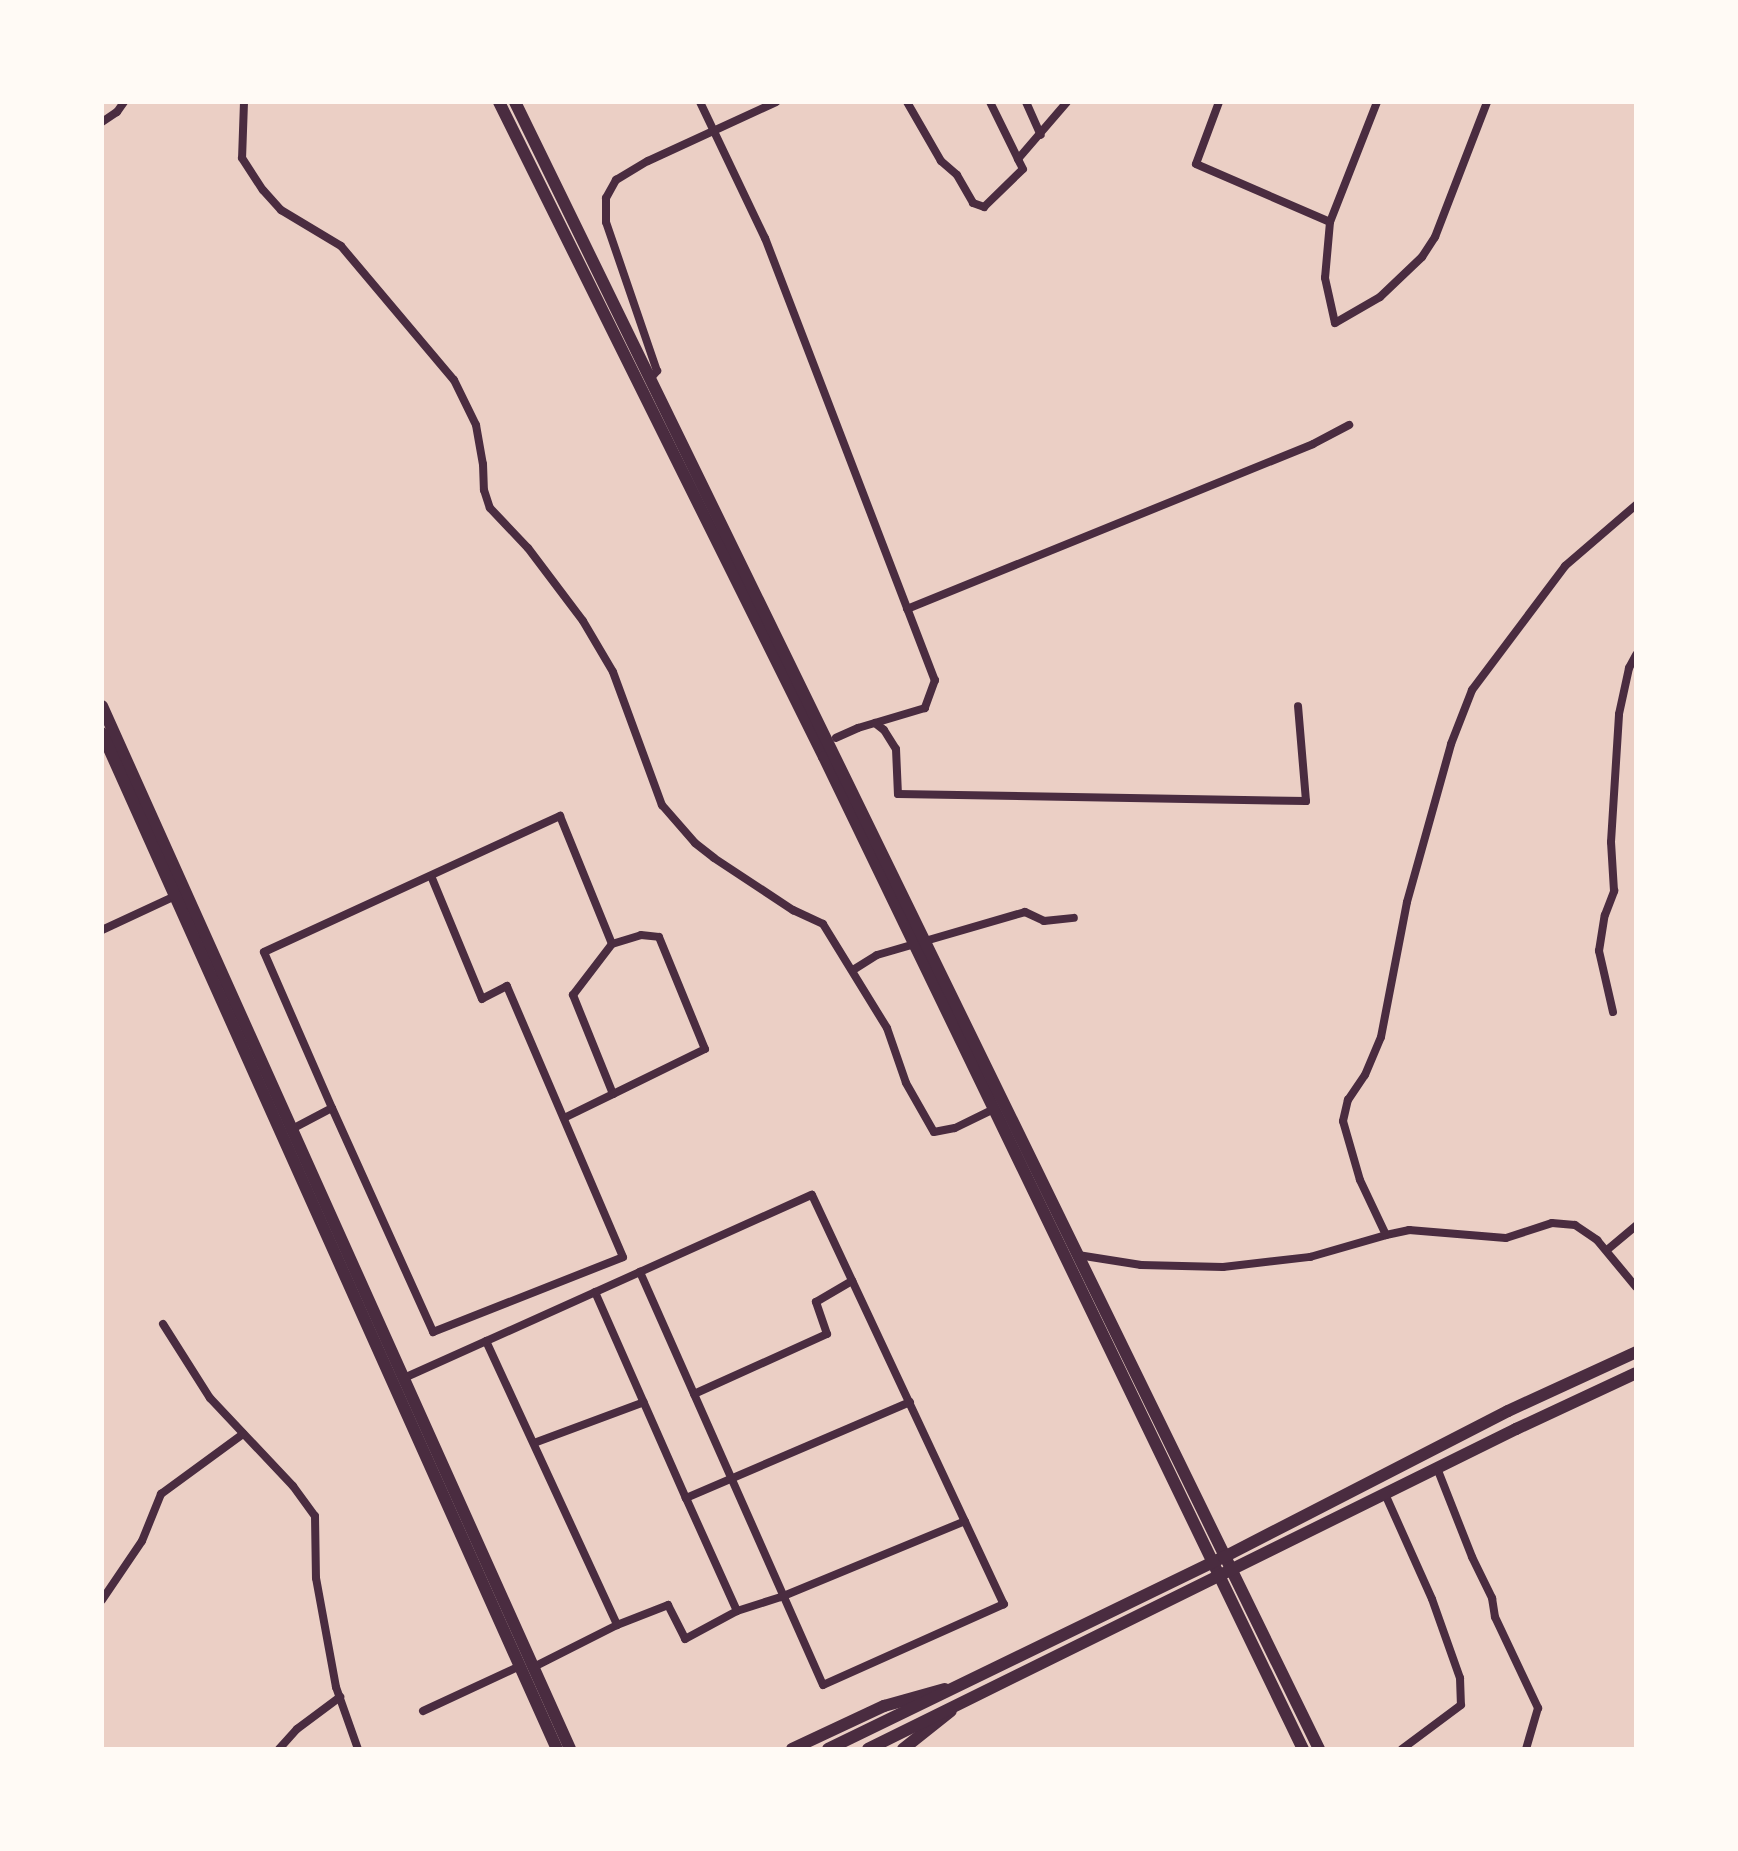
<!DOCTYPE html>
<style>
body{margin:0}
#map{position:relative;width:1738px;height:1851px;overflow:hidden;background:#f7e1d7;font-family:Manrope,sans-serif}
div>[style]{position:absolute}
.green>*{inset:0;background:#ebcfc5}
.minor>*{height:8px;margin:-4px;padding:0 4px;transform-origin:4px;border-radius:4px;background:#4a2c40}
.secondary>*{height:12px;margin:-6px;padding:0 6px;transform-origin:6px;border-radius:6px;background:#4a2c40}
.primary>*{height:12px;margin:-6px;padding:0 6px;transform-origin:6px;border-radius:6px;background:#4a2c40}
span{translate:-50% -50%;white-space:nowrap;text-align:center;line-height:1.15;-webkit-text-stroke:8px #fffaf5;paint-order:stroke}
.frame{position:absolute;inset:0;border:104px solid #fffaf5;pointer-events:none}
</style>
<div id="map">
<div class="green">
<div style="clip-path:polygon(102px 102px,1636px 102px,1636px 1749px,102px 1749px)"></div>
</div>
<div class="minor">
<div style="left:244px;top:102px;width:56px;rotate:92deg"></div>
<div style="left:242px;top:158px;width:38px;rotate:57deg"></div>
<div style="left:263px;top:190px;width:27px;rotate:48deg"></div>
<div style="left:281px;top:210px;width:70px;rotate:31deg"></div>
<div style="left:341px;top:246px;width:175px;rotate:49.9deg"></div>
<div style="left:454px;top:380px;width:50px;rotate:63.9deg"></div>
<div style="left:476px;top:425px;width:40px;rotate:80deg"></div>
<div style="left:483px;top:464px;width:26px;rotate:88deg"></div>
<div style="left:484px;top:490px;width:19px;rotate:72deg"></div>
<div style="left:490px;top:508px;width:55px;rotate:46.5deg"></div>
<div style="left:528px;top:548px;width:91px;rotate:53deg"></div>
<div style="left:583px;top:621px;width:59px;rotate:59.5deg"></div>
<div style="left:613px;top:672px;width:142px;rotate:69.8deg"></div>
<div style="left:662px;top:805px;width:50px;rotate:49deg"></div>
<div style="left:695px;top:843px;width:24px;rotate:38deg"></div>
<div style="left:714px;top:858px;width:95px;rotate:33.4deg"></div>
<div style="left:793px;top:910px;width:33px;rotate:25deg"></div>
<div style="left:823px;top:924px;width:122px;rotate:58.4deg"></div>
<div style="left:887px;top:1028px;width:58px;rotate:70.9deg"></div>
<div style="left:906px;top:1083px;width:56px;rotate:60.3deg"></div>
<div style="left:934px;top:1132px;width:21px;rotate:-11deg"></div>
<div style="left:955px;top:1128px;width:43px;rotate:-26deg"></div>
<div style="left:700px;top:102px;width:151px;rotate:64.5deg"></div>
<div style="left:765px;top:238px;width:474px;rotate:69deg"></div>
<div style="left:935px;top:680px;width:30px;rotate:110deg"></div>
<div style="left:925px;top:708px;width:70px;rotate:163.4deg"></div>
<div style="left:858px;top:728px;width:24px;rotate:156deg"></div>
<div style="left:907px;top:102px;width:68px;rotate:60deg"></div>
<div style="left:941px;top:161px;width:21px;rotate:41deg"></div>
<div style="left:957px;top:175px;width:32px;rotate:60deg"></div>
<div style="left:973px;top:203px;width:12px;rotate:20deg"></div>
<div style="left:984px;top:207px;width:54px;rotate:-44.3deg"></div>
<div style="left:1023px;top:169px;width:11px;rotate:-117deg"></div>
<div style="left:1018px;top:159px;width:75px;rotate:-49.3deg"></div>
<div style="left:990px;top:102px;width:64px;rotate:63.8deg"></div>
<div style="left:1026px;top:102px;width:36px;rotate:66deg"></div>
<div style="left:1219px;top:102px;width:66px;rotate:110.4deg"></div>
<div style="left:1196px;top:164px;width:146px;rotate:23.4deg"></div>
<div style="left:1330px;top:222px;width:129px;rotate:-68.6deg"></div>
<div style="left:102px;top:122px;width:18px;rotate:-34deg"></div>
<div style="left:117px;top:112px;width:12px;rotate:-55deg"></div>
<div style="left:1330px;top:222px;width:56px;rotate:95.1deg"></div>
<div style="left:1325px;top:278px;width:46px;rotate:77.5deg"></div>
<div style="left:1335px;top:323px;width:52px;rotate:-30deg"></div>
<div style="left:1380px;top:297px;width:58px;rotate:-43.6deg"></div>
<div style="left:1422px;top:257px;width:24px;rotate:-57deg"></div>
<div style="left:1435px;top:237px;width:145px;rotate:-68.9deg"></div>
<div style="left:650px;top:379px;width:11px;rotate:-49deg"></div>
<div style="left:657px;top:371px;width:157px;rotate:-108.9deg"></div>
<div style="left:606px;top:222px;width:24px;rotate:-90deg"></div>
<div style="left:606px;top:198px;width:21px;rotate:-61deg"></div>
<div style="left:616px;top:180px;width:37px;rotate:-31deg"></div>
<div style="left:648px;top:161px;width:141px;rotate:-24.7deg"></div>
<div style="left:907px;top:609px;width:438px;rotate:-22.1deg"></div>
<div style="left:1313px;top:444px;width:41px;rotate:-27.8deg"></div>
<div style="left:875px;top:723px;width:11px;rotate:38deg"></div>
<div style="left:884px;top:730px;width:22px;rotate:58deg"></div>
<div style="left:896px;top:749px;width:45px;rotate:87.5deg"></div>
<div style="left:898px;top:794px;width:408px;rotate:1deg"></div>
<div style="left:1306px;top:801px;width:95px;rotate:-94.8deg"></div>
<div style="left:102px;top:930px;width:81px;rotate:-25deg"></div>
<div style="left:853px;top:970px;width:28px;rotate:-32deg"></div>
<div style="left:877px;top:955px;width:154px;rotate:-16.2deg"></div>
<div style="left:1025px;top:912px;width:21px;rotate:25deg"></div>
<div style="left:1044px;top:921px;width:30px;rotate:-6deg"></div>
<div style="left:1613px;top:1012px;width:63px;rotate:-102.9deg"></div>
<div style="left:1599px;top:951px;width:36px;rotate:-81deg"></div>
<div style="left:1605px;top:915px;width:26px;rotate:-69deg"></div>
<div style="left:1614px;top:891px;width:49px;rotate:-93.5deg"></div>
<div style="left:1611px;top:842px;width:128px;rotate:-86.4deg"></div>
<div style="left:1619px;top:714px;width:47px;rotate:-77.7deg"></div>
<div style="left:1629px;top:668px;width:15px;rotate:-62deg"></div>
<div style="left:332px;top:1108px;width:246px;rotate:65.7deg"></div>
<div style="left:433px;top:1332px;width:204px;rotate:-21.5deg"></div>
<div style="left:623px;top:1257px;width:295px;rotate:-113.2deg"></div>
<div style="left:507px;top:986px;width:28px;rotate:153deg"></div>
<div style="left:482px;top:999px;width:133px;rotate:-112.5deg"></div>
<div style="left:564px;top:1118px;width:55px;rotate:-26.1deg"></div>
<div style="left:613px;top:1094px;width:107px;rotate:-112deg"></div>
<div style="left:573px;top:995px;width:64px;rotate:-52.6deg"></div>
<div style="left:292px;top:1129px;width:45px;rotate:-27.7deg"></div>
<div style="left:332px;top:1108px;width:170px;rotate:-113.6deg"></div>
<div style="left:264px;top:952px;width:326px;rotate:-24.7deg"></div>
<div style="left:560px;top:816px;width:138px;rotate:67.9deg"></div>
<div style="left:612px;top:944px;width:30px;rotate:-17deg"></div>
<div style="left:641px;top:935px;width:18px;rotate:6deg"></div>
<div style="left:659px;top:937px;width:121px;rotate:67.7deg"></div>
<div style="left:705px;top:1049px;width:102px;rotate:153.9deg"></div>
<div style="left:1386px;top:1235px;width:24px;rotate:-12deg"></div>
<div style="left:1409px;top:1230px;width:97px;rotate:4.7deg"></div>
<div style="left:1506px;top:1238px;width:48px;rotate:-18.1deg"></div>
<div style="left:1552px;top:1223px;width:23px;rotate:5deg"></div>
<div style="left:1575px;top:1225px;width:27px;rotate:34deg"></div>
<div style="left:1597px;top:1240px;width:61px;rotate:50.3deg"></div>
<div style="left:1607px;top:1250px;width:38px;rotate:-40deg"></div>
<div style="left:1078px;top:1255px;width:64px;rotate:9deg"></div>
<div style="left:1141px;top:1265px;width:82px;rotate:1.4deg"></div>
<div style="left:1223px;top:1267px;width:88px;rotate:-6.6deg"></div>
<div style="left:1310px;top:1257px;width:79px;rotate:-16.1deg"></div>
<div style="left:1386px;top:1235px;width:61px;rotate:-115.3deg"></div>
<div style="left:1360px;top:1180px;width:61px;rotate:-106.1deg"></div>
<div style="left:1343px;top:1121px;width:22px;rotate:-77deg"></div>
<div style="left:1348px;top:1100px;width:30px;rotate:-56deg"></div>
<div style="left:1365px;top:1075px;width:41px;rotate:-67.2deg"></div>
<div style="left:1381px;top:1037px;width:137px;rotate:-79.1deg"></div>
<div style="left:1407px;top:902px;width:164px;rotate:-74.4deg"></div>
<div style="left:1451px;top:744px;width:58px;rotate:-68.7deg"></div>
<div style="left:1472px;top:690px;width:155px;rotate:-53.1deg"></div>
<div style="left:1565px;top:566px;width:94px;rotate:-40.7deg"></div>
<div style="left:595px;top:1292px;width:225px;rotate:66.2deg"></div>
<div style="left:163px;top:1324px;width:88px;rotate:57.6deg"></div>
<div style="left:210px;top:1398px;width:121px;rotate:46.7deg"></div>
<div style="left:293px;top:1486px;width:37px;rotate:54deg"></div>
<div style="left:315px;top:1516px;width:62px;rotate:89.1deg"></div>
<div style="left:316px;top:1578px;width:111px;rotate:79.6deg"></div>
<div style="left:336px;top:1687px;width:66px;rotate:70.5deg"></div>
<div style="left:486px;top:1341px;width:313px;rotate:65.2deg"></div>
<div style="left:617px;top:1625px;width:93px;rotate:153.2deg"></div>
<div style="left:404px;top:1378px;width:447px;rotate:-24.2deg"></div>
<div style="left:812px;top:1195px;width:452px;rotate:64.9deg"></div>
<div style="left:1004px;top:1604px;width:198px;rotate:155.9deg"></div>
<div style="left:823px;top:1685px;width:452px;rotate:-113.9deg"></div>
<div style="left:694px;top:1394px;width:146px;rotate:-24.3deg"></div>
<div style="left:827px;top:1334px;width:34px;rotate:-109deg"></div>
<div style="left:816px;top:1302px;width:42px;rotate:-30.3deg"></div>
<div style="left:910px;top:1402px;width:244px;rotate:156.8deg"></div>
<div style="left:686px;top:1498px;width:124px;rotate:65.7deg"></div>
<div style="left:737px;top:1611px;width:46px;rotate:-17.7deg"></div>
<div style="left:781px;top:1597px;width:199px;rotate:-22.4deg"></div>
<div style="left:534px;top:1443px;width:117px;rotate:-20.4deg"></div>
<div style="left:1437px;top:1468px;width:96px;rotate:68.5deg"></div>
<div style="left:1472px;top:1557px;width:46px;rotate:64deg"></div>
<div style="left:1492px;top:1598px;width:19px;rotate:81deg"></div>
<div style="left:1495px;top:1617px;width:101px;rotate:64.7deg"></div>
<div style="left:1538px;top:1708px;width:43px;rotate:106.3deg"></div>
<div style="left:1385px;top:1494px;width:115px;rotate:65.9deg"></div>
<div style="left:1432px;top:1599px;width:84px;rotate:70.5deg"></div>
<div style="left:1460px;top:1678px;width:27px;rotate:88deg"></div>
<div style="left:1461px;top:1705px;width:74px;rotate:143.3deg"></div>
<div style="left:102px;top:1600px;width:71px;rotate:-55.9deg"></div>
<div style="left:142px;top:1541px;width:51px;rotate:-68deg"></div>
<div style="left:161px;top:1494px;width:102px;rotate:-36.2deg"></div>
<div style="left:617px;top:1625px;width:55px;rotate:-21.4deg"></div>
<div style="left:668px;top:1605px;width:38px;rotate:63deg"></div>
<div style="left:685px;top:1639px;width:59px;rotate:-28.3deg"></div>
<div style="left:423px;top:1711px;width:107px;rotate:-24.9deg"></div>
<div style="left:279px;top:1749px;width:27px;rotate:-48deg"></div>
<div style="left:297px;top:1729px;width:54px;rotate:-36.7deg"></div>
</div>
<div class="secondary">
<div style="left:499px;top:102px;width:731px;rotate:63.61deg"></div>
<div style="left:824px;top:757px;width:1102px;rotate:64.23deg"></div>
<div style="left:515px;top:102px;width:1833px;rotate:63.98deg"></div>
<div style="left:102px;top:706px;width:1143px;rotate:65.83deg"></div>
<div style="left:102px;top:733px;width:1113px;rotate:65.88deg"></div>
<div style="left:792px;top:1749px;width:102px;rotate:-25.1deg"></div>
<div style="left:884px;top:1706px;width:63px;rotate:-15.6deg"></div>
<div style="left:903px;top:1749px;width:61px;rotate:-38.4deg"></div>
</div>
<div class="primary">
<div style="left:828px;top:1749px;width:440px;rotate:-25.9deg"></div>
<div style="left:1224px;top:1557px;width:319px;rotate:-27.2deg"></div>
<div style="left:1508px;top:1411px;width:141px;rotate:-24.7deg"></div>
<div style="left:868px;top:1749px;width:723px;rotate:-26.28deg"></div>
<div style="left:1516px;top:1429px;width:132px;rotate:-25deg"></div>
</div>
<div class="frame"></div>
</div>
